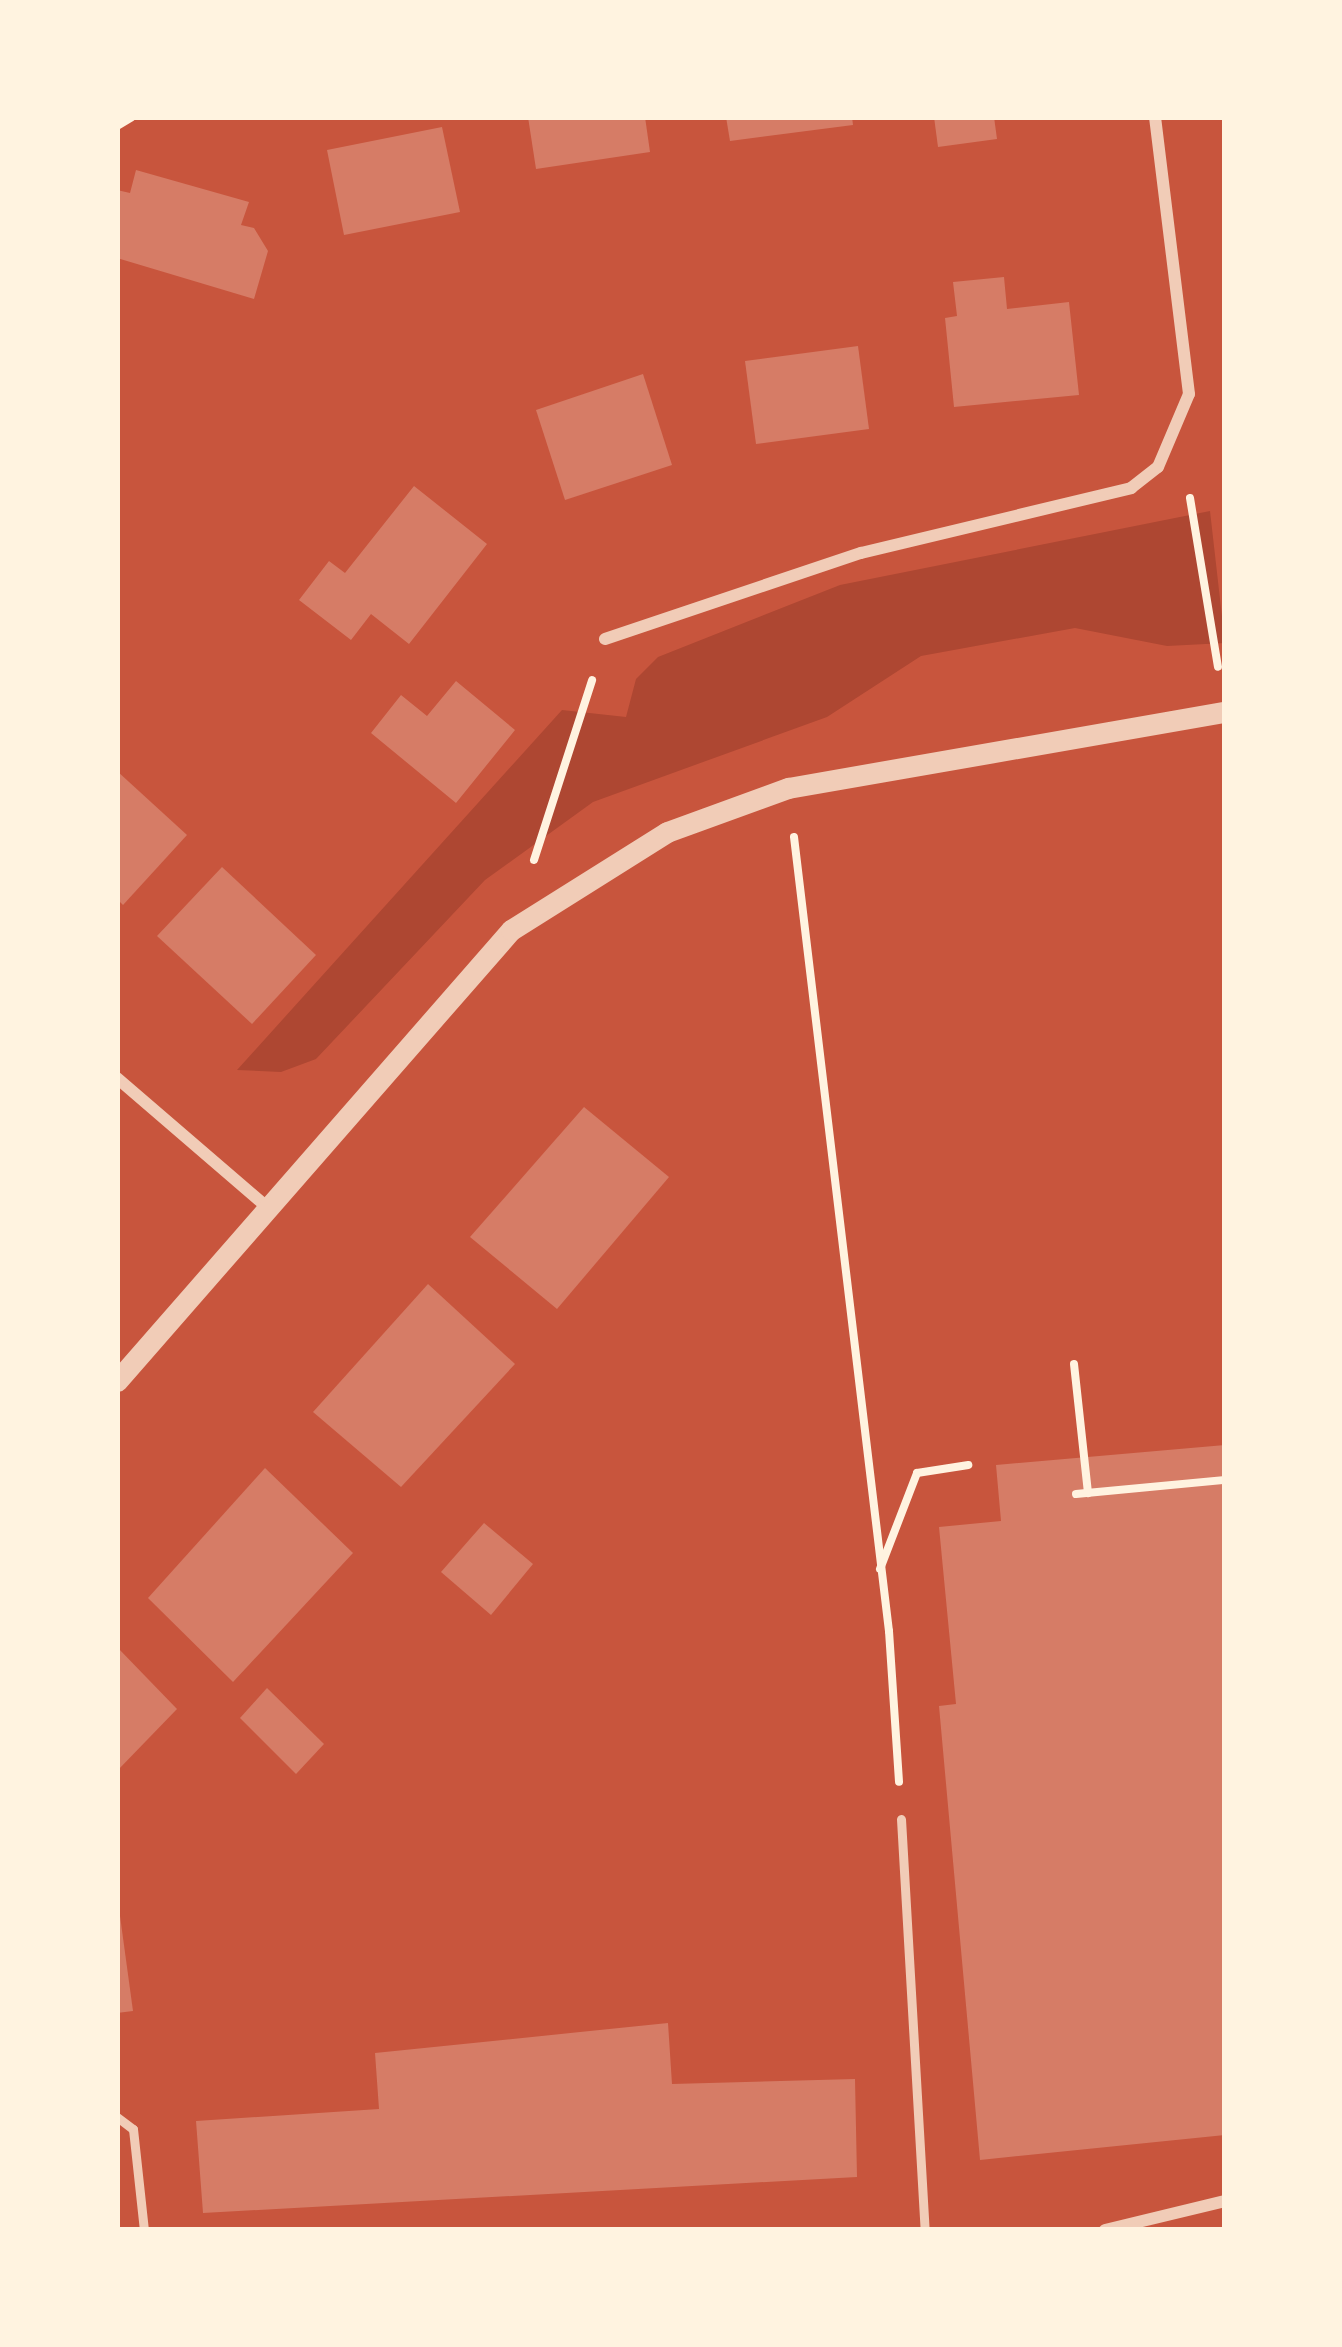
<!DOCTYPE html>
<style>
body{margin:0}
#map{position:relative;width:1342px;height:2347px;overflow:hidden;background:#c8553d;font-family:Barlow,sans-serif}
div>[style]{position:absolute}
.green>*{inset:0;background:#ae4732}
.building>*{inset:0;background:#d67c66}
.path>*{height:8px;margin:-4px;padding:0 4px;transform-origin:4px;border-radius:4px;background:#fff3e0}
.service>*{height:9px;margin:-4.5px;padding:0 4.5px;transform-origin:4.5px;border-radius:4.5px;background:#f1ccb7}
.minor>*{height:12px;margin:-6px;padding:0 6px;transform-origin:6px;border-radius:6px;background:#f1ccb7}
.tertiary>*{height:21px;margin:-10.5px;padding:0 10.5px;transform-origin:10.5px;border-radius:10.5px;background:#f1ccb7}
span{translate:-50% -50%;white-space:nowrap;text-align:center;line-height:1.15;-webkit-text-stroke:10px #fff3e0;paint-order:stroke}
.frame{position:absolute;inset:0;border:120px solid #fff3e0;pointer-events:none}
</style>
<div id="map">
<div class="green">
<div style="clip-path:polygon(1210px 511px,1225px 643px,1167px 646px,1075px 628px,921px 656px,827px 717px,593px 802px,485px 880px,316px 1059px,281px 1072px,237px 1070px,562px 710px,626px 717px,636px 679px,658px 657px,840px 585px)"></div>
</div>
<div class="building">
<div style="clip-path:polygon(528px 117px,645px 117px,650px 152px,536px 169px)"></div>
<div style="clip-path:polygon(726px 117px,852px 117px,853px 125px,730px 141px)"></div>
<div style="clip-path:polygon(934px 117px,994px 117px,997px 139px,938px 147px)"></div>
<div style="clip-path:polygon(442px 127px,460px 212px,344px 235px,327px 150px)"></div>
<div style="clip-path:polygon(136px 170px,249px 202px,241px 225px,254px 228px,268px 251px,254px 299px,117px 258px,117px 190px,130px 193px)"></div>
<div style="clip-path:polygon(1004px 277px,1007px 309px,1069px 302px,1079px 395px,954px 407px,945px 318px,957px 316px,953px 282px)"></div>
<div style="clip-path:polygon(858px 346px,869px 429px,756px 444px,745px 361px)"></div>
<div style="clip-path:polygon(643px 374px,672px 465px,565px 500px,536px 410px)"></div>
<div style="clip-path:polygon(414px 486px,487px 544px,409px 644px,371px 614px,351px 640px,299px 600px,329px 561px,345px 573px)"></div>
<div style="clip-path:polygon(456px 681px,515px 730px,456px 803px,371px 733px,401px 695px,427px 716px)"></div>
<div style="clip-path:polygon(117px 771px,187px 835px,123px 905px,117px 899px)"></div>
<div style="clip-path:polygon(222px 867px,316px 955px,252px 1024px,157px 936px)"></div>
<div style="clip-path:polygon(584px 1107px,669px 1177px,557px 1309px,470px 1237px)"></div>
<div style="clip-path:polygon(428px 1284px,515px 1364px,401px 1487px,313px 1412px)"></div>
<div style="clip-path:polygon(1225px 1445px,1225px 2135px,980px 2160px,939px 1706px,956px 1704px,939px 1527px,1001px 1521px,996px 1465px)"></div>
<div style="clip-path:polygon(265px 1468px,353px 1553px,233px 1682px,148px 1598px)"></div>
<div style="clip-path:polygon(484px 1523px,533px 1564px,491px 1615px,441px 1572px)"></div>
<div style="clip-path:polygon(117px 1647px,177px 1709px,117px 1771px)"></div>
<div style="clip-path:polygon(267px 1688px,324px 1744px,296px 1774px,240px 1718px)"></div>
<div style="clip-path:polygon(117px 1894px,133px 2011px,117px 2013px)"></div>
<div style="clip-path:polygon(668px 2023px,672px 2084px,855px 2079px,857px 2177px,203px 2213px,196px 2121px,379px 2109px,375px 2053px)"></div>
</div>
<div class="path">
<div style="left:117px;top:126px;width:17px;rotate:-31deg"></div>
<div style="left:1190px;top:498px;width:171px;rotate:80.6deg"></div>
<div style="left:794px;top:837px;width:800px;rotate:83.18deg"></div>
<div style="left:889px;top:1631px;width:151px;rotate:86.2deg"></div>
<div style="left:534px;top:860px;width:189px;rotate:-72.1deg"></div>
<div style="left:1074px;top:1364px;width:130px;rotate:83.8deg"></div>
<div style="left:1076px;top:1494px;width:150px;rotate:-5.4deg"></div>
<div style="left:880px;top:1569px;width:103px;rotate:-68.9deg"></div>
<div style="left:917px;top:1473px;width:52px;rotate:-8.9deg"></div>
</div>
<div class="service">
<div style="left:901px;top:1819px;width:412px;rotate:86.7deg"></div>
<div style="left:117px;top:2117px;width:20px;rotate:37deg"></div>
<div style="left:133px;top:2129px;width:102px;rotate:83.8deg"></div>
</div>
<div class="minor">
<div style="left:605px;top:639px;width:270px;rotate:-18.6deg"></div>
<div style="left:861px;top:553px;width:278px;rotate:-13.5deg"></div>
<div style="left:1131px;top:488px;width:34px;rotate:-38deg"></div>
<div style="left:1158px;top:467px;width:79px;rotate:-67deg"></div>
<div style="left:1189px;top:394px;width:279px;rotate:-97deg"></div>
<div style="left:117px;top:1078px;width:199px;rotate:40.7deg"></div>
<div style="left:1105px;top:2230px;width:123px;rotate:-13.6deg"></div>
</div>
<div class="tertiary">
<div style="left:117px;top:1381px;width:599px;rotate:-48.86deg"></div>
<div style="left:511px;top:930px;width:184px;rotate:-32.1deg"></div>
<div style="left:667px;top:832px;width:129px;rotate:-20deg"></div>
<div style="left:788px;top:788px;width:444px;rotate:-9.9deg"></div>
</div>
<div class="frame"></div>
</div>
